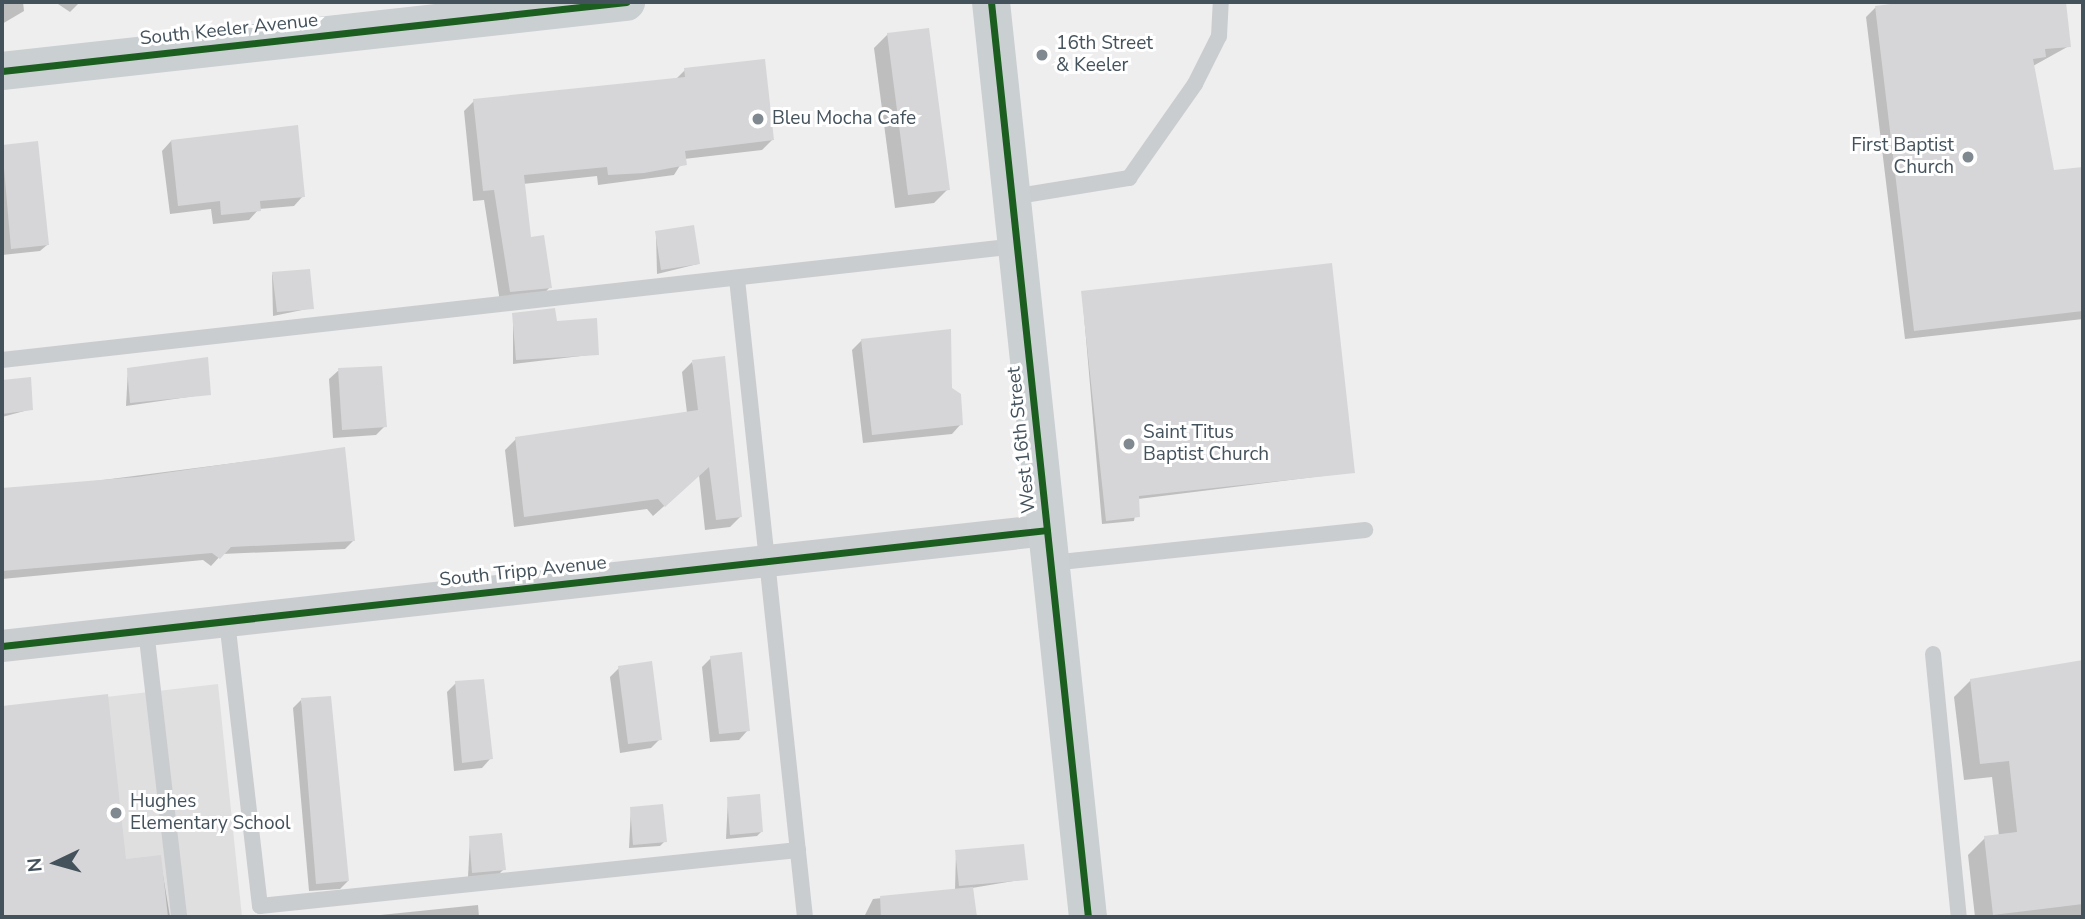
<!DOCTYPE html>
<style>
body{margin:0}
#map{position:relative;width:2085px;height:919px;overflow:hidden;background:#efeeee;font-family:"Nunito Sans",sans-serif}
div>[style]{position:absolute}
.education>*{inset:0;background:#e0dfe0}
.shadow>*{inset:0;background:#0003}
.building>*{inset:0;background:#d6d6d9}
.lane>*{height:16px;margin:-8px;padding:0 8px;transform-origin:8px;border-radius:8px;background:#cacdcf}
.street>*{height:32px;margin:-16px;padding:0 16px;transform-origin:16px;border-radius:16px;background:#cacdcf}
.secondary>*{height:38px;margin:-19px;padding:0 19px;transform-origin:19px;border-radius:19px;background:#cacfd2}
.cycleway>*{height:7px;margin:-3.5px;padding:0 3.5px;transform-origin:3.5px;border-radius:3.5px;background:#1b5e20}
.dots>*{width:19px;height:19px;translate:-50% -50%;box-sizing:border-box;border:4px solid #fff;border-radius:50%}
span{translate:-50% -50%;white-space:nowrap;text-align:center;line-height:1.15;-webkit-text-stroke:6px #fff;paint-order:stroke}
.street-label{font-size:19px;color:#44525c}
.poi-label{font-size:19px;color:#44525c}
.left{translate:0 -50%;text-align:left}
.right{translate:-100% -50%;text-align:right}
.frame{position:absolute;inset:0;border:4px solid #44525c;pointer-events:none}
.north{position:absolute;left:21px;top:828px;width:70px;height:70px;-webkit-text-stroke:5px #fff;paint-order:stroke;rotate:265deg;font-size:19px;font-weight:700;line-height:28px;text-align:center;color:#44525c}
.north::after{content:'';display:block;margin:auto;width:24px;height:32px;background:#44525c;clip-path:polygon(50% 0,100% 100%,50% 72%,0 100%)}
</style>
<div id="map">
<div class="education">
<div style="clip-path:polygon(218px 684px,242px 917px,2px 917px,2px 709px)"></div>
</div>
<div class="shadow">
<div style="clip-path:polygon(2px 2px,23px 2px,24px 11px,2px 24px)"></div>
<div style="clip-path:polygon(55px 2px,80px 2px,70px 12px)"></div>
<div style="clip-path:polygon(1909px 2px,2064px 2px,2069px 46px,2033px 66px,2053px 172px,2078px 169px,2083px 319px,1905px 339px,1866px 17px,1875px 8px)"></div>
<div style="clip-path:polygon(888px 34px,948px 189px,934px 203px,895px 208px,874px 48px)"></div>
<div style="clip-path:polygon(685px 70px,772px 140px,762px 150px,684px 159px,674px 175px,598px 185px,597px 176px,523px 184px,529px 239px,550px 287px,540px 298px,500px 302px,484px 200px,473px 201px,464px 111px,474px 101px,675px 80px)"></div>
<div style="clip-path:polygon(171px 141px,303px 196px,294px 206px,259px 209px,249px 220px,213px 224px,211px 209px,170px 214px,162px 151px)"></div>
<div style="clip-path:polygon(37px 143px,47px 245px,40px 251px,2px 255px,2px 147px)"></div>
<div style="clip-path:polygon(656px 233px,698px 264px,657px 274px)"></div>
<div style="clip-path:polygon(272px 274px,312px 308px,273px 316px)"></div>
<div style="clip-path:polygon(1082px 292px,1354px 472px,1138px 499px,1134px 521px,1102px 524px)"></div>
<div style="clip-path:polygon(513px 315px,556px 322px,598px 354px,513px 364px)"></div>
<div style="clip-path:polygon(862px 340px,961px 424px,952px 434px,863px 443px,852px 350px)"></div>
<div style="clip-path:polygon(692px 362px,741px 516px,730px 527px,705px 530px,699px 475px,653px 516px,647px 509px,514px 527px,505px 450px,516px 439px,687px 413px,682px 372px)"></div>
<div style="clip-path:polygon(128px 369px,209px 394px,126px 406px)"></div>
<div style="clip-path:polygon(339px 370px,385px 426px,376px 435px,333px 438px,329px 379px)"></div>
<div style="clip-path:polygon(30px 379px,32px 409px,2px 417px,2px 382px)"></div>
<div style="clip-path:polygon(344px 449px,353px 541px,345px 549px,222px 554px,211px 566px,203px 560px,2px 579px,2px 493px)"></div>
<div style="clip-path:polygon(711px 658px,748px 730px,739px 740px,710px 742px,702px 667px)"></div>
<div style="clip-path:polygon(2083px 663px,2083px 917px,1975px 917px,1968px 855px,1985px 838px,1999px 836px,1992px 777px,1964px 780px,1954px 697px,1971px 680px)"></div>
<div style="clip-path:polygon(619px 668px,660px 739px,651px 748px,620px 753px,610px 677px)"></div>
<div style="clip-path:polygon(456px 683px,491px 758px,482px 768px,454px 771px,447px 692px)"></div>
<div style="clip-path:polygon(106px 696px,125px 861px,160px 857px,170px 917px,2px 917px,2px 707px)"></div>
<div style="clip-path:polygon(301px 700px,348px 881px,340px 889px,309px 891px,293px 708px)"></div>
<div style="clip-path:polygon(728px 799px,761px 832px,757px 836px,726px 839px)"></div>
<div style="clip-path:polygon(631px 808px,665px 841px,660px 846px,629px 848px)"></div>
<div style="clip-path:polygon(470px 838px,504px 869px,499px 874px,468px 877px)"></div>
<div style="clip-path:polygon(956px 852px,1026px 879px,972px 888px,975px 917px,864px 917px,873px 899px,955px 890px)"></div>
<div style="clip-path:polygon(478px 905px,479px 917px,361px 917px)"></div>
</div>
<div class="building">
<div style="clip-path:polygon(1906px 2px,2066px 2px,2071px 47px,2045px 49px,2046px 57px,2033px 59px,2054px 170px,2083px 167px,2083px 311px,1914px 331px,1875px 6px)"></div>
<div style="clip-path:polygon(929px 28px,950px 190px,908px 195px,887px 33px)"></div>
<div style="clip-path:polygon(765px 59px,774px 140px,685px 151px,687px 165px,644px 173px,608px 175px,607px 167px,524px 175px,531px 237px,544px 235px,552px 288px,510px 292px,494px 190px,483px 191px,473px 99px,685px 77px,684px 68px)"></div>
<div style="clip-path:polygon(298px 125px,305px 197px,260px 201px,261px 211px,221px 215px,220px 201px,178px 206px,171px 140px)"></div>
<div style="clip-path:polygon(38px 141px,49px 245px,11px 249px,2px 145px)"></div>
<div style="clip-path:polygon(694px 225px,700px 264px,661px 270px,655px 231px)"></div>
<div style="clip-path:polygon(1332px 263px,1355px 473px,1139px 496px,1140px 517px,1106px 521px,1081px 291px)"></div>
<div style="clip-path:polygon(310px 269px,314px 309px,277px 312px,272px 272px)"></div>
<div style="clip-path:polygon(555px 308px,557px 321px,597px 318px,599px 355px,516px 360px,512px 313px)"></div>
<div style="clip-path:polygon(951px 329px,952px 388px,961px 394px,963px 425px,872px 435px,861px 339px)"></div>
<div style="clip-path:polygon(725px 356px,742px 517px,716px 520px,709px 467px,665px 507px,658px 499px,524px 517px,515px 437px,698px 410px,692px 360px)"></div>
<div style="clip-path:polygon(208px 357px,211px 395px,130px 403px,127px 368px)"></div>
<div style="clip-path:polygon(382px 366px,387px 427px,342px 430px,338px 368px)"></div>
<div style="clip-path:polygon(31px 377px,33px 410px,2px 414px,2px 380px)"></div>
<div style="clip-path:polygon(345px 447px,355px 541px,231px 547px,220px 559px,212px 553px,2px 571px,2px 488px,137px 477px)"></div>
<div style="clip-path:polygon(742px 652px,750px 731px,719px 734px,710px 656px)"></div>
<div style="clip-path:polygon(2083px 660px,2083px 904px,1993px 915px,1984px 836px,2017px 832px,2009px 761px,1980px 764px,1970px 679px)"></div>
<div style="clip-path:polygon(652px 661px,662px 740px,628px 744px,618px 666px)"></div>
<div style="clip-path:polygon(484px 679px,493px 759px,462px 763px,455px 681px)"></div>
<div style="clip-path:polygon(108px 694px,126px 859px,161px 855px,168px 917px,2px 917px,2px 706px)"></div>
<div style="clip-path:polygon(331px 696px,349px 881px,316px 884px,301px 698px)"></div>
<div style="clip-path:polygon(760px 794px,763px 832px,730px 835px,727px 797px)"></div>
<div style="clip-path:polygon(663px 804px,667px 842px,633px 845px,630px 807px)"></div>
<div style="clip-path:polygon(502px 833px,506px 870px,472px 873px,469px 836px)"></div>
<div style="clip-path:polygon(1024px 844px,1028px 880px,959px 886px,955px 850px)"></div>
<div style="clip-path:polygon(973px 887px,977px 917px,881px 917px,880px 896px)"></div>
</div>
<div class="lane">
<div style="left:1012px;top:197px;width:119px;rotate:-9.2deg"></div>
<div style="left:1129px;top:178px;width:115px;rotate:-54.9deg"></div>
<div style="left:1195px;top:84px;width:54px;rotate:-63.4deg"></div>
<div style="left:1219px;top:36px;width:34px;rotate:-87deg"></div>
<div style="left:737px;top:279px;width:642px;rotate:83.92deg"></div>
<div style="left:2px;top:360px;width:1021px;rotate:-6.41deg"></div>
<div style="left:1051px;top:563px;width:316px;rotate:-6deg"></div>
<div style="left:227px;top:621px;width:287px;rotate:83.4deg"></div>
<div style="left:260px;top:906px;width:541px;rotate:-5.94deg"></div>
<div style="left:146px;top:630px;width:289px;rotate:83.4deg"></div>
<div style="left:1933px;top:654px;width:264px;rotate:84.4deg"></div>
</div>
<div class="street">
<div style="left:2px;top:646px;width:1051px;rotate:-6.33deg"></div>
</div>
<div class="secondary">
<div style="left:991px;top:2px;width:920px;rotate:83.95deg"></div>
<div style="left:2px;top:71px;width:628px;rotate:-6.31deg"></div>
</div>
<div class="cycleway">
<div style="left:991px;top:2px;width:920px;rotate:83.95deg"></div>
<div style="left:2px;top:71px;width:628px;rotate:-6.31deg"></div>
<div style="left:2px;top:646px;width:1051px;rotate:-6.33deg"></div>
</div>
<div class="dots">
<div style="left:1042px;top:55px;background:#80898f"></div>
<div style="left:758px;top:119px;background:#80898f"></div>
<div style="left:1968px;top:157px;background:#80898f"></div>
<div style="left:1129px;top:444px;background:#80898f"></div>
<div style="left:116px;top:813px;background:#80898f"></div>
</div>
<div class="street-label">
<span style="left:229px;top:30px;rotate:-6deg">South Keeler Avenue</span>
<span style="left:1022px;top:440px;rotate:-96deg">West 16th Street</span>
<span style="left:523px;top:572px;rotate:-6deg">South Tripp Avenue</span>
</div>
<div class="poi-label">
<span class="left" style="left:1056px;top:55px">16th Street<br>&amp; Keeler</span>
<span class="left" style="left:772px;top:119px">Bleu Mocha Cafe</span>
<span class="right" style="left:1954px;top:157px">First Baptist<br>Church</span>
<span class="left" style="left:1143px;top:444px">Saint Titus<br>Baptist Church</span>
<span class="left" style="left:130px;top:813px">Hughes<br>Elementary School</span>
</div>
<div class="frame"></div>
<div class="north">N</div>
</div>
